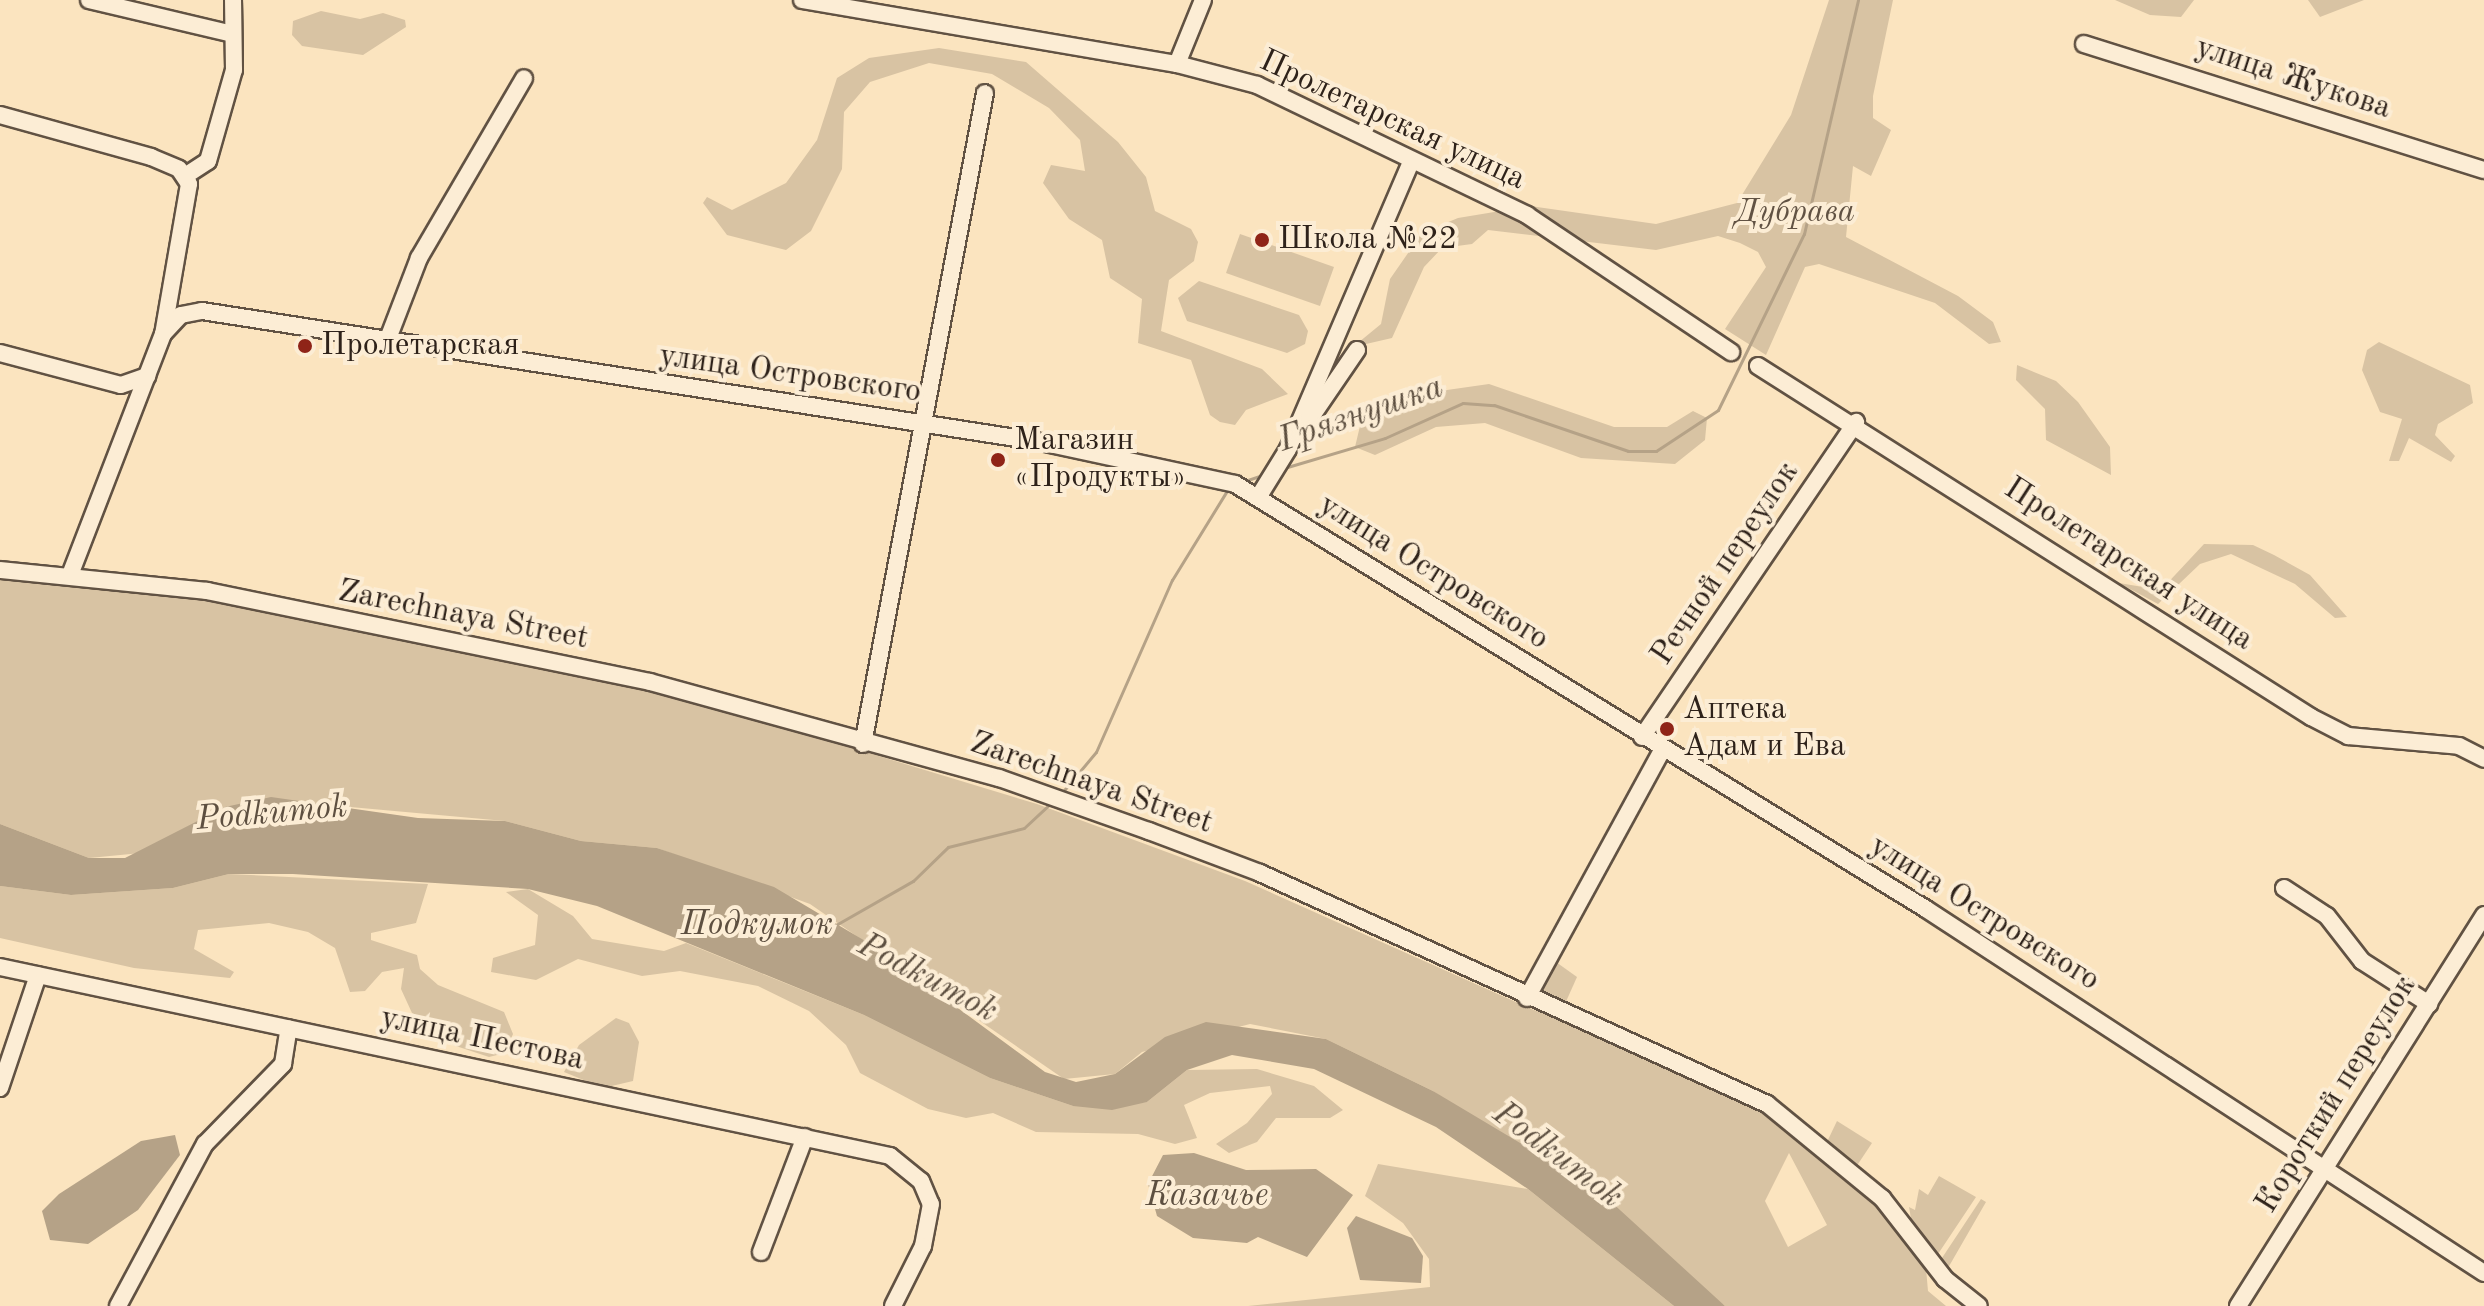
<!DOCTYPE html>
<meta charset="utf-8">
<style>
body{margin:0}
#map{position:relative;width:2484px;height:1306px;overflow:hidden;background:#fbe4bf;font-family:"Old Standard TT",serif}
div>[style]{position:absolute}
.green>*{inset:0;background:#d8c3a3}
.water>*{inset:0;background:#b5a287}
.stream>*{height:3px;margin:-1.5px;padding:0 1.5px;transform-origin:1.5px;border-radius:1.5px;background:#b5a287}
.roads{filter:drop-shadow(2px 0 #615243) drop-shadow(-2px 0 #615243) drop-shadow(0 2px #615243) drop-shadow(0 -2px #615243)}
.minor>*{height:16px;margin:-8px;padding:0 8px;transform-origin:8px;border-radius:8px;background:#fcedd5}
.dots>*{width:22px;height:22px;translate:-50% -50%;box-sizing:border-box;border:4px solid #fcedd5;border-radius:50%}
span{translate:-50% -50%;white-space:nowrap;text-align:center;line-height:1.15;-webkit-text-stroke:8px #fcedd5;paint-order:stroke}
.street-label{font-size:32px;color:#2e221a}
.park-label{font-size:32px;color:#615243;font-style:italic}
.poi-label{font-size:32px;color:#2e221a}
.left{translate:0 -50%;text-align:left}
.water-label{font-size:34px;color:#5d4f40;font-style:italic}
</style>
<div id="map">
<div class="green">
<div style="clip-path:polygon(1829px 0,1893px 0,1873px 96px,1873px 118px,1891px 130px,1871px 176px,1853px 166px,1846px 237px,1958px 296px,1993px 322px,2001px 342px,1989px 344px,1935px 303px,1819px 264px,1805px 267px,1766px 355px,1725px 329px,1766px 267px,1758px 252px,1740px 243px,1718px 236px,1656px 250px,1488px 230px,1472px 244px,1442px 248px,1424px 267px,1392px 338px,1353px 347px,1381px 324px,1390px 279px,1422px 233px,1458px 218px,1530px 206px,1656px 224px,1737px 203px,1791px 115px)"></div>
<div style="clip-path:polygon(2115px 0,2194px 0,2181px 17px,2150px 15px)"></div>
<div style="clip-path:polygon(2308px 0,2364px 0,2320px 17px)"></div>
<div style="clip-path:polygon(321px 11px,360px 19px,383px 13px,405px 20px,406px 27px,363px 55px,302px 46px,292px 35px,293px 21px)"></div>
<div style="clip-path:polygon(939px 48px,1026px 62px,1118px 142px,1146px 177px,1155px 211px,1191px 229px,1198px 242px,1194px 261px,1169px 280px,1161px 331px,1262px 369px,1288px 394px,1246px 410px,1235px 425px,1220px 422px,1210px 415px,1191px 360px,1138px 343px,1142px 299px,1110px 278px,1102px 240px,1069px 219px,1043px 183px,1051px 165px,1085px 171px,1080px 140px,1049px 108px,992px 74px,929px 63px,870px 82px,844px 112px,842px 169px,811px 231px,786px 250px,727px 235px,703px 203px,707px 197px,732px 210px,786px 183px,817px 140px,837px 78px,869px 58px)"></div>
<div style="clip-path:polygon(1240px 234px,1334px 267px,1320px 306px,1226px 273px)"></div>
<div style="clip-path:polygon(1199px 281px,1299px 315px,1308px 331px,1305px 344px,1287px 353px,1187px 321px,1178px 298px)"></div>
<div style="clip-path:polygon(2379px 342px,2470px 385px,2473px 403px,2438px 424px,2435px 435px,2455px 456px,2451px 462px,2409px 438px,2399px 461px,2389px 461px,2402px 419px,2380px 412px,2362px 370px,2367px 350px)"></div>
<div style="clip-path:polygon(2017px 365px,2056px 381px,2078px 402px,2110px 447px,2111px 475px,2046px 440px,2045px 409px,2016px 380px)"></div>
<div style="clip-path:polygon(1489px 384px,1614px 427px,1667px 427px,1693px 411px,1707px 418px,1705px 440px,1675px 464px,1581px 458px,1485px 423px,1436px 427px,1375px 455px,1355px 447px,1360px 426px,1380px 414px,1440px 391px)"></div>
<div style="clip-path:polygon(2204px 544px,2253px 545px,2274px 555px,2310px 575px,2347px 617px,2335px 618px,2295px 584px,2231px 554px,2200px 564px,2158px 604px,2119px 583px,2161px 590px)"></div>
<div style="clip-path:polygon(evenodd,0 573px,218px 599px,661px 690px,1037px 804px,1245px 881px,1534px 1010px,1606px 1034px,1785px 1123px,1868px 1192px,1925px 1257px,1928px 1291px,1946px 1306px,1725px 1306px,1433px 1091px,1326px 1039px,1250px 1024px,1142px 1052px,1115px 1074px,1064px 1079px,810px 904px,657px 848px,581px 841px,505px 821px,317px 804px,225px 807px,141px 853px,89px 858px,0 824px,0 573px,1789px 1153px,1827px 1225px,1788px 1247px,1765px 1201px,1789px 1153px)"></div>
<div style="clip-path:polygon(229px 874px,428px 884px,416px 923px,371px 933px,371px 940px,417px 955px,420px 969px,438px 985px,504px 1012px,513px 1034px,505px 1053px,489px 1057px,453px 1045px,441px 1027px,412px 1013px,401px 989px,404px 968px,382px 972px,365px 991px,350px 992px,335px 948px,308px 932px,269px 923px,198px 930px,194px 949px,234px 972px,230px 978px,134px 968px,0 938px,0 886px,71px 895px,173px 888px)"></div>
<div style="clip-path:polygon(528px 889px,573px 916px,592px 939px,664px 951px,686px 943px,864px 1015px,990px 1078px,1073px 1106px,1147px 1102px,1187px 1070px,1257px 1069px,1314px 1086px,1343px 1110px,1330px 1118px,1276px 1118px,1257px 1142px,1229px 1153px,1216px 1144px,1247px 1123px,1272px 1094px,1270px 1086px,1210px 1093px,1184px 1105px,1197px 1138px,1175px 1144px,1138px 1134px,1036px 1132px,993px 1113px,966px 1118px,928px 1109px,860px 1073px,846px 1045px,809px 1011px,758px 986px,680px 971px,642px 976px,578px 959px,536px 980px,491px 972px,493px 958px,535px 945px,538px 915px,506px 892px)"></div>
<div style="clip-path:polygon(1556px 962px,1577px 977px,1564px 1006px,1539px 995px)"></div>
<div style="clip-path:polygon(616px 1018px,629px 1023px,639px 1042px,633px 1081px,603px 1088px,564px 1072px,579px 1045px)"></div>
<div style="clip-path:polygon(1837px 1121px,1872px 1143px,1856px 1167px,1826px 1144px)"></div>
<div style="clip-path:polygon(1378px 1164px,1528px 1189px,1674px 1306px,1248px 1306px,1430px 1287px,1429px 1259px,1403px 1223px,1365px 1196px)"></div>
<div style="clip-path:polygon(1939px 1176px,1976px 1197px,1936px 1257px,1912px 1224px,1909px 1207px,1915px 1210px,1919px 1189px,1928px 1195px)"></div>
<div style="clip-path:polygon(1981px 1199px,1986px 1202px,1948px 1268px,1972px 1291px,1964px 1289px,1940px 1261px)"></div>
</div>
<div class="water">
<div style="clip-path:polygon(271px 797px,418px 818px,505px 821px,581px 841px,657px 848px,774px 887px,872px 945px,1045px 1072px,1076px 1082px,1115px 1074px,1165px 1037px,1206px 1022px,1326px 1039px,1433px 1091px,1597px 1189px,1725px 1306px,1674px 1306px,1528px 1189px,1436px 1127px,1314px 1069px,1232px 1055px,1187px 1070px,1147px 1102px,1112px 1110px,1073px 1106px,990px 1078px,864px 1015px,597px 906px,528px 889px,293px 874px,229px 874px,173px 888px,71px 895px,0 886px,0 824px,89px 858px,125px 858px,225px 807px)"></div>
<div style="clip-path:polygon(175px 1135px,180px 1155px,138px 1210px,88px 1244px,50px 1240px,42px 1211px,59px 1194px,141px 1141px)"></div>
<div style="clip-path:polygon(1194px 1153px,1246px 1170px,1316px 1169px,1353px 1195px,1307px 1257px,1258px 1237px,1247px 1243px,1193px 1238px,1157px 1216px,1148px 1184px,1163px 1155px)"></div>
<div style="clip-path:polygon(1356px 1216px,1412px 1238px,1423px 1256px,1421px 1283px,1360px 1280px,1347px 1228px)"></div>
</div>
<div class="stream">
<div style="left:1284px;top:468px;width:105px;rotate:-16.5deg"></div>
<div style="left:1385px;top:438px;width:85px;rotate:-24.2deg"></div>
<div style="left:1463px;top:403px;width:31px;rotate:4deg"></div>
<div style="left:1494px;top:405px;width:142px;rotate:18.9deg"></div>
<div style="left:1628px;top:451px;width:28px"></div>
<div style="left:1656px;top:451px;width:74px;rotate:-33.5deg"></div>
<div style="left:1718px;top:410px;width:196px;rotate:-64deg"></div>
<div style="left:1804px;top:234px;width:240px;rotate:-77deg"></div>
<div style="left:1242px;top:482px;width:24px;rotate:-19deg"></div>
<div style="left:1060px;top:795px;width:56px;rotate:-50.1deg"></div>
<div style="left:1096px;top:752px;width:188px;rotate:-66.2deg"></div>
<div style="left:1172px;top:580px;width:107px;rotate:-58.4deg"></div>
<div style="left:834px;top:926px;width:91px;rotate:-29.7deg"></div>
<div style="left:913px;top:881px;width:49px;rotate:-44.2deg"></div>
<div style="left:948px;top:847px;width:78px;rotate:-14deg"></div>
<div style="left:1024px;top:828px;width:38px;rotate:-43deg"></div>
</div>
<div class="roads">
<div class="minor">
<div style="left:89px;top:0;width:144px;rotate:13.3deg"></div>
<div style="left:802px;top:0;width:380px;rotate:9.7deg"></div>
<div style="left:1177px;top:64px;width:83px;rotate:14.7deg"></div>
<div style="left:1257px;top:85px;width:300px;rotate:25.7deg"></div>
<div style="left:1527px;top:215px;width:246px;rotate:33.9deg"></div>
<div style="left:2084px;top:44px;width:419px;rotate:17.5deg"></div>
<div style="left:1177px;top:64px;width:69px;rotate:-67.9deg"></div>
<div style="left:0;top:115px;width:157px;rotate:15.5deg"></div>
<div style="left:151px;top:157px;width:30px;rotate:23deg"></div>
<div style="left:179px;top:169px;width:18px;rotate:56deg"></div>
<div style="left:189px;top:184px;width:152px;rotate:99.8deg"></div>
<div style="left:163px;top:334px;width:255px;rotate:111.1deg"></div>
<div style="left:185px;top:176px;width:27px;rotate:-33deg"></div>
<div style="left:208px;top:161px;width:95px;rotate:-74.1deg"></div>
<div style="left:234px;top:70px;width:70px;rotate:-90.8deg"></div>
<div style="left:163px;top:334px;width:26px;rotate:-47deg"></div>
<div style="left:181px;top:315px;width:21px;rotate:-11deg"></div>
<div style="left:202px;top:311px;width:849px;rotate:8.87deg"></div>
<div style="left:1041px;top:442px;width:198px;rotate:12.2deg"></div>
<div style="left:1235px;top:484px;width:811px;rotate:31.59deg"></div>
<div style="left:1926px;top:909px;width:666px;rotate:33.12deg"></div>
<div style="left:386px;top:344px;width:92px;rotate:-69deg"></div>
<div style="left:419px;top:258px;width:208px;rotate:-59.7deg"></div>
<div style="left:0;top:353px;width:125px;rotate:14.8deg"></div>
<div style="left:121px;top:385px;width:28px;rotate:-19deg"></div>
<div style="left:1758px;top:366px;width:655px;rotate:32.4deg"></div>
<div style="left:2311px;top:717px;width:42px;rotate:27.2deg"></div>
<div style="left:2348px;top:736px;width:111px;rotate:5.1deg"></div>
<div style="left:2459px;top:746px;width:28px;rotate:27deg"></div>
<div style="left:1299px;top:435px;width:103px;rotate:-55.7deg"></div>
<div style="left:1259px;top:496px;width:55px;rotate:-58.3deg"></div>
<div style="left:1288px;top:449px;width:314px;rotate:-66.8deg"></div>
<div style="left:0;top:570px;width:208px;rotate:5.8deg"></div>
<div style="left:207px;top:591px;width:452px;rotate:11.6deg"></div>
<div style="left:650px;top:682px;width:362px;rotate:15.4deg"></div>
<div style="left:999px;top:778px;width:159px;rotate:19.5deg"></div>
<div style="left:1149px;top:831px;width:119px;rotate:20.7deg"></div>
<div style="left:1260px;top:873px;width:557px;rotate:24.5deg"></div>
<div style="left:1767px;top:1104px;width:149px;rotate:39.3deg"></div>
<div style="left:1882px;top:1198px;width:103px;rotate:52.1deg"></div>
<div style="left:1945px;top:1279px;width:43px;rotate:38.5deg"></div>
<div style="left:1642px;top:737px;width:381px;rotate:-55.8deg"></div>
<div style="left:863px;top:744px;width:662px;rotate:-79.39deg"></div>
<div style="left:2284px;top:888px;width:51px;rotate:33.1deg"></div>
<div style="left:2327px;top:916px;width:57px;rotate:52.1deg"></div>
<div style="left:2362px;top:961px;width:80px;rotate:32.7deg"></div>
<div style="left:0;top:967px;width:910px;rotate:11.99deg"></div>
<div style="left:890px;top:1156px;width:40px;rotate:39deg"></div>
<div style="left:921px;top:1181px;width:25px;rotate:67deg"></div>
<div style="left:931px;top:1204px;width:43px;rotate:100.8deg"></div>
<div style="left:923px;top:1246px;width:67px;rotate:116.6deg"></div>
<div style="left:1527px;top:998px;width:282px;rotate:-61.4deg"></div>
<div style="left:0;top:1088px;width:119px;rotate:-71.4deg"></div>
<div style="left:761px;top:1252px;width:123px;rotate:-69.1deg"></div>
<div style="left:118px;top:1306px;width:184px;rotate:-61.8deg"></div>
<div style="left:205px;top:1144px;width:112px;rotate:-45.7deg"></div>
<div style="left:283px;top:1064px;width:36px;rotate:-81deg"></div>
<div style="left:2238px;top:1306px;width:462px;rotate:-57.8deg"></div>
</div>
</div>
<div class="dots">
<div style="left:1262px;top:240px;background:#8f2418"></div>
<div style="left:305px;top:346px;background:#8f2418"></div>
<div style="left:998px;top:460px;background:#8f2418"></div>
<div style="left:1667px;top:729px;background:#8f2418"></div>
</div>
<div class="street-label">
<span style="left:2293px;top:79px;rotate:18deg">улица Жукова</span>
<span style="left:1392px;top:121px;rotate:25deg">Пролетарская улица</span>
<span style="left:790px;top:375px;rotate:8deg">улица Островского</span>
<span style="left:1726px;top:564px;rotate:-56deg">Речной переулок</span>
<span style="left:2128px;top:565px;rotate:33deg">Пролетарская улица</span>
<span style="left:1433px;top:573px;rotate:32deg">улица Островского</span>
<span style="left:463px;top:616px;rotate:11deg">Zarechnaya Street</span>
<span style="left:1091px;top:784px;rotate:19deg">Zarechnaya Street</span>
<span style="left:1984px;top:914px;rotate:32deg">улица Островского</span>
<span style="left:482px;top:1040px;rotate:12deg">улица Пестова</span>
<span style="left:2337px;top:1095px;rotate:-58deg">Короткий переулок</span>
</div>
<div class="park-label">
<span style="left:1795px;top:213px">Дубрава</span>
</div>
<div class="poi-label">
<span class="left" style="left:1278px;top:240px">Школа №22</span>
<span class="left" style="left:321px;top:346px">Пролетарская</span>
<span class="left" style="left:1014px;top:460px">Магазин<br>«Продукты»</span>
<span class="left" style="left:1683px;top:729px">Аптека<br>Адам и Ева</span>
</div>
<div class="water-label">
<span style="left:1361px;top:415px;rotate:-19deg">Грязнушка</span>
<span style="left:272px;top:814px;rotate:-5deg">Podkumok</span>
<span style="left:757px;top:926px">Подкумок</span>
<span style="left:927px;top:979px;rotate:28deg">Podkumok</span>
<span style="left:1557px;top:1156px;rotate:37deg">Podkumok</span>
<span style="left:1207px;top:1197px">Казачье</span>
</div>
</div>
